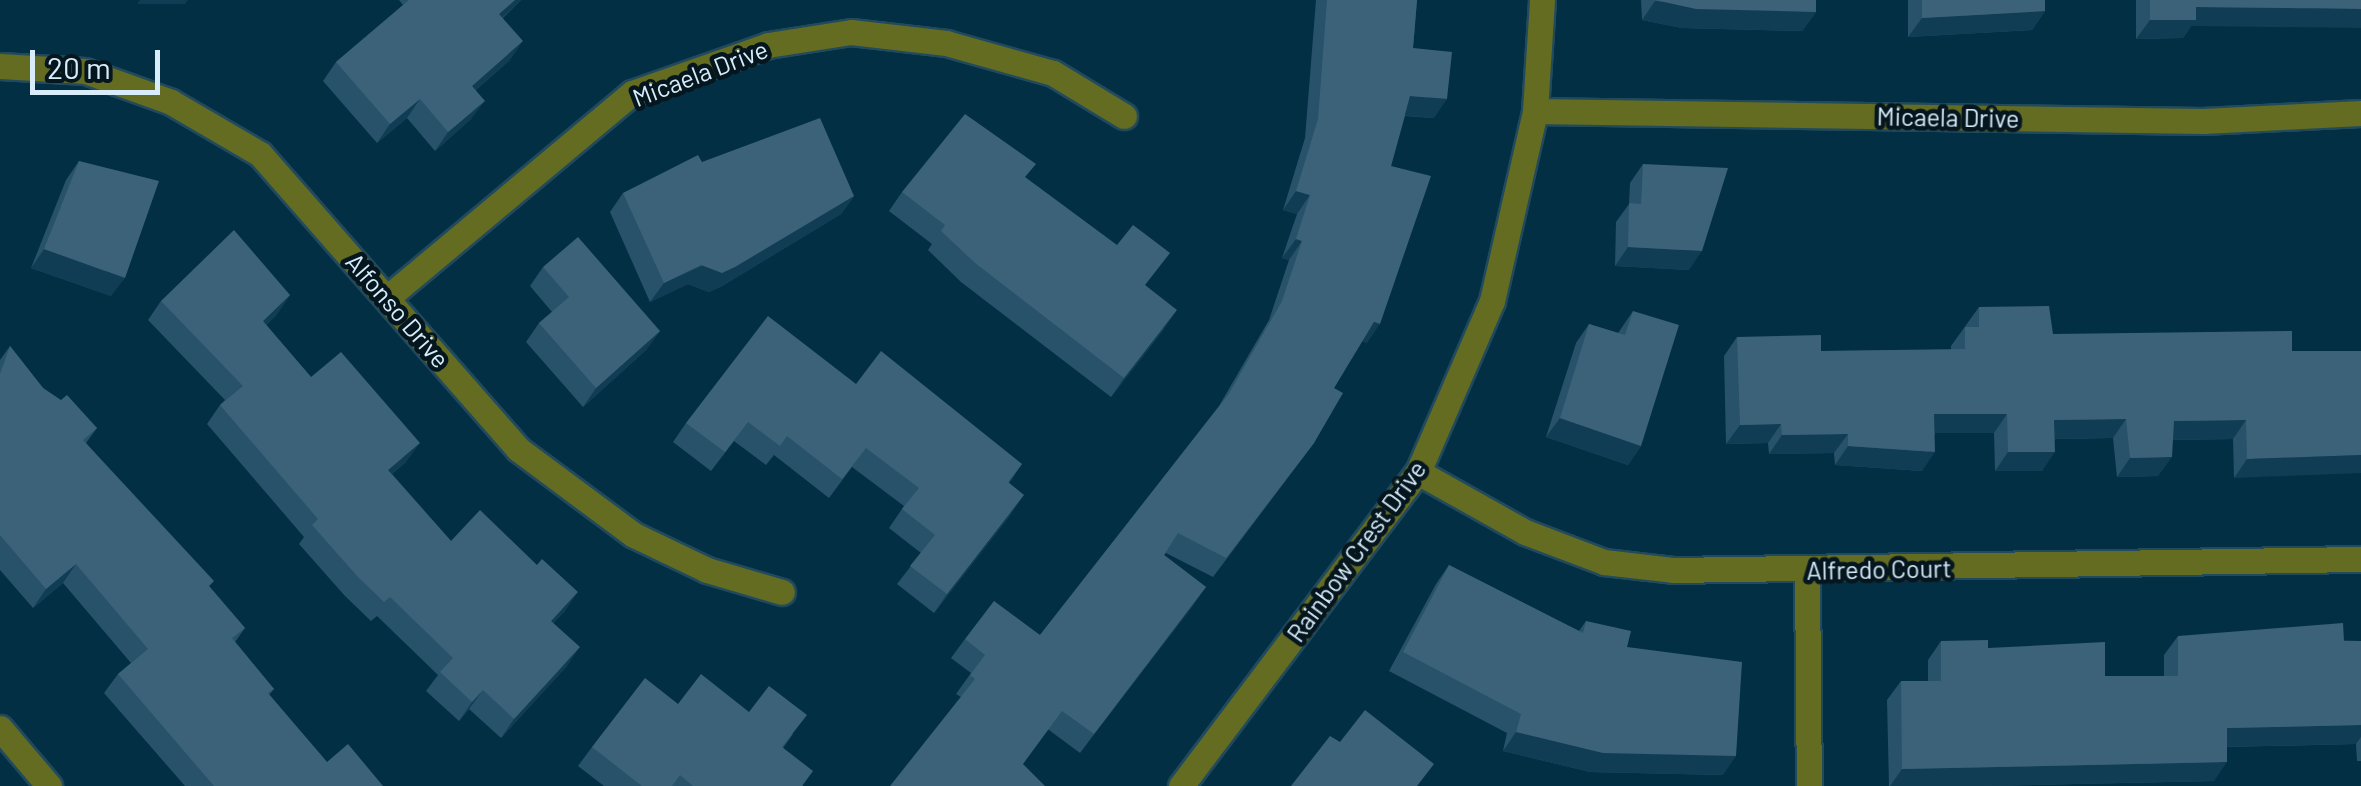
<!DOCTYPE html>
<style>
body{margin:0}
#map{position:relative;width:2361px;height:786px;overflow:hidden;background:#032f44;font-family:Barlow,sans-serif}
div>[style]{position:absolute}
.roads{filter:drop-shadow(2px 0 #214a5d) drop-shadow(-2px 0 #214a5d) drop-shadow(0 2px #214a5d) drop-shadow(0 -2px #214a5d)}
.minor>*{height:25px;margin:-12.5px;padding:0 12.5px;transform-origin:12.5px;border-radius:12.5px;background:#646c22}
.wall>*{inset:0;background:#285269}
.shaded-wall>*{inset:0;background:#113d54}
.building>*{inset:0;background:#3b6279}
span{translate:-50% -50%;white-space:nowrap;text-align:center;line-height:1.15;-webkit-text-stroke:9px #06161f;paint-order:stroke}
.street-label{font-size:25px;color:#d7edfa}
.scale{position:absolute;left:30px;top:50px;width:130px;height:45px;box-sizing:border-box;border:5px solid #d7edfa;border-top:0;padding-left:12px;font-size:30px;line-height:35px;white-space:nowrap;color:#d7edfa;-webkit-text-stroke:8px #06161f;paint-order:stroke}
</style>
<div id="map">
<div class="roads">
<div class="minor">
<div style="left:0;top:66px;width:85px;rotate:3.4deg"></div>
<div style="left:85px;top:71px;width:91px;rotate:19.8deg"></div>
<div style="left:171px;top:102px;width:103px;rotate:30.3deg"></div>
<div style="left:260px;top:154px;width:392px;rotate:48.8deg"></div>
<div style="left:518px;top:449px;width:144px;rotate:36.6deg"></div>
<div style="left:634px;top:535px;width:81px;rotate:25.6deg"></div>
<div style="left:707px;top:570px;width:78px;rotate:16.3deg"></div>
<div style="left:1535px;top:111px;width:668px;rotate:0.86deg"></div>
<div style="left:2203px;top:121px;width:158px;rotate:-2.9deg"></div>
<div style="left:388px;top:297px;width:318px;rotate:-39.9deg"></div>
<div style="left:632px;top:93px;width:144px;rotate:-19.4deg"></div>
<div style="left:768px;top:45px;width:84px;rotate:-8.9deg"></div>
<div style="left:851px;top:32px;width:96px;rotate:6.6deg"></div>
<div style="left:946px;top:43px;width:111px;rotate:15.7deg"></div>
<div style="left:1053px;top:73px;width:83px;rotate:31.2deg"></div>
<div style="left:1418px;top:472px;width:123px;rotate:29.3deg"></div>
<div style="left:1525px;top:532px;width:85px;rotate:20.8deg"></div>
<div style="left:1604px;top:562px;width:69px;rotate:6.6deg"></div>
<div style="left:1673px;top:570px;width:688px;rotate:-0.92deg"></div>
<div style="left:1807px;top:571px;width:215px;rotate:89.5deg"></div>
<div style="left:0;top:728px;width:76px;rotate:49.8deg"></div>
<div style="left:1181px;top:786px;width:393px;rotate:-53deg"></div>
<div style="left:1418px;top:472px;width:186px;rotate:-66.6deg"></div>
<div style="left:1492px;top:301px;width:195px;rotate:-77.2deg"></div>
<div style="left:1535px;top:111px;width:111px;rotate:-86.4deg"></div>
</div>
</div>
<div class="wall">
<div style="clip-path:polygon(399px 0,521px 0,503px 18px,510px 60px,476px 90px,471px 119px,435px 151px,407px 118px,377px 143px,323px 81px,336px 62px,403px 5px)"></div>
<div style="clip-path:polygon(1316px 0,1417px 0,1413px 48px,1434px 118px,1405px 116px,1391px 166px,1367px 343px,1362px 341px,1334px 388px,1314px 443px,1213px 577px,1166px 553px,1164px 555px,1206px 587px,1080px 753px,1049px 730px,961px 697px,956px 694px,971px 673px,951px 658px,965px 639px,1040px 635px,1219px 406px,1269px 320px,1289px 260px,1282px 258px,1297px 214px,1283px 210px,1305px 138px)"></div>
<div style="clip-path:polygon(1641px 0,1816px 0,1816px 12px,1802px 31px,1682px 28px,1642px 20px)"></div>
<div style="clip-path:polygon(1908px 0,2361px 0,2191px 26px,2183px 38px,2136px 39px,2136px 0,2045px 0,2045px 11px,2032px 30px,1908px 37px)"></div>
<div style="clip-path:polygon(79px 161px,111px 296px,31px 268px,66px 180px)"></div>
<div style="clip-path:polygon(702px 162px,854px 196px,841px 214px,722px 286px,709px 292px,688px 284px,650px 302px,610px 212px,623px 193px)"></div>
<div style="clip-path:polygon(1643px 164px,1689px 270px,1615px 266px,1616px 222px,1629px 204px,1630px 183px)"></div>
<div style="clip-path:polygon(1026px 178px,1146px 286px,1164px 329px,1111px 397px,961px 282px,928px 250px,932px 244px,889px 211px,902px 192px)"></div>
<div style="clip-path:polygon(543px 267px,660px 331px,646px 350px,583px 407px,526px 342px,539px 323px,552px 312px,530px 286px)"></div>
<div style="clip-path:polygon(290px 295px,277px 314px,266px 325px,311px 377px,406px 462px,392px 474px,451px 541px,565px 611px,553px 623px,567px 666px,501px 738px,469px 709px,459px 721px,426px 691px,438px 675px,377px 616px,371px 621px,345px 596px,299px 544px,304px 537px,207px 424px,220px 405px,225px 400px,148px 320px,161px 301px)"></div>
<div style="clip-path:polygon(1979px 307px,2053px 334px,2292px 351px,2361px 351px,2234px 478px,2233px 439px,2173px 440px,2158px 476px,2117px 477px,2113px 438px,2055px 439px,2042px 471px,1995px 471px,1994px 433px,1935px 433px,1922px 471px,1835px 465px,1834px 453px,1769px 454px,1768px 443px,1726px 444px,1724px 356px,1737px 337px,1821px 351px,1951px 350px,1951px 346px)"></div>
<div style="clip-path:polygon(1633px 311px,1641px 446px,1628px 465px,1546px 437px,1576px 343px,1589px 324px,1618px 333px)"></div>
<div style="clip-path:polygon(10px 346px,43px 388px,97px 428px,86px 443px,245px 628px,235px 642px,274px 689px,269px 695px,327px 762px,383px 786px,185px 786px,104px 693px,118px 674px,131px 663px,63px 583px,33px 608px,0 570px,0 360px)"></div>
<div style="clip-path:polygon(856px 384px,1022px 464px,1009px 483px,1011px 514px,934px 613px,897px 584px,921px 553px,889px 528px,904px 506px,852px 467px,829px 498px,774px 455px,766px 465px,734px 441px,711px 471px,673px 442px,686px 423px)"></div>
<div style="clip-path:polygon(1449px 565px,1579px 631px,1586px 621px,1627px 647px,1723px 775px,1590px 772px,1503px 751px,1507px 733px,1389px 671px,1436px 584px)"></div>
<div style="clip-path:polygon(2178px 636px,2361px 641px,2361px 761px,2357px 761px,2356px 744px,2227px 747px,2214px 781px,1982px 786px,1889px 786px,1887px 700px,1901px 681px,1928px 681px,1928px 660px,1941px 641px,1988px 648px,2105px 676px,2164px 676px,2164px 655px)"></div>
<div style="clip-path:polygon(678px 704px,749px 712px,793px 734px,783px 748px,803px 786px,604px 786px,578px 766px,592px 747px)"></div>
</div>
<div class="shaded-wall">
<div style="clip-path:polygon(140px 0,188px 0,185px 4px,137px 4px)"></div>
<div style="clip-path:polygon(515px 0,521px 0,486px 33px,499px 14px)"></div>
<div style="clip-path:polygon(1655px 1px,1816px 12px,1802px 31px,1682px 28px,1642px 20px)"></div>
<div style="clip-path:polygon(2196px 7px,2361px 9px,2361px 28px,2191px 26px,2183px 38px,2136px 39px,2150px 20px)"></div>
<div style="clip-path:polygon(2045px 11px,2032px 30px,1908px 37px,1922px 18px)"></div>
<div style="clip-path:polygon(523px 41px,510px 60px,459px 105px,472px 86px)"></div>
<div style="clip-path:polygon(1410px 96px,1447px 99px,1434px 118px,1397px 115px)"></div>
<div style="clip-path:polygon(420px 99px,407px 118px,377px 143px,390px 124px)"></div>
<div style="clip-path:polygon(485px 101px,471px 119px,435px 151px,448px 132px)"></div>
<div style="clip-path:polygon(1296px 191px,1310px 195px,1297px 214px,1283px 210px)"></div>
<div style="clip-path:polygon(854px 196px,841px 214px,722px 286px,709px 292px,688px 284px,650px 302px,664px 283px)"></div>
<div style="clip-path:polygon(1296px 239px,1302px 241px,1289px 260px,1282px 258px)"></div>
<div style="clip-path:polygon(1628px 247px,1702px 251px,1689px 270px,1615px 266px)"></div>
<div style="clip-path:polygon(44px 249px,125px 278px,111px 296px,31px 268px)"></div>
<div style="clip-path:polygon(290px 295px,277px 314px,250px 340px,263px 321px)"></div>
<div style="clip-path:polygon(1177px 310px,1164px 329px,1111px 397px,1124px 378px)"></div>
<div style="clip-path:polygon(1374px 322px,1380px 324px,1367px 343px,1361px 341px)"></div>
<div style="clip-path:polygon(660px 331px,646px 350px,583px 407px,596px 388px)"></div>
<div style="clip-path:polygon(1934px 414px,2007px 414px,1994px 433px,1921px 433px)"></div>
<div style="clip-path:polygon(1560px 418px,1641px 446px,1628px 465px,1546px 437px)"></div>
<div style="clip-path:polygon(2126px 419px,2113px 438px,2041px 439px,2054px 420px)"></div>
<div style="clip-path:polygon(2246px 420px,2233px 439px,2161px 440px,2174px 421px)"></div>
<div style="clip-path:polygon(1781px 424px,1768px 443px,1726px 444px,1740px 425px)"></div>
<div style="clip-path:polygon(1848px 434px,1834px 453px,1769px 454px,1782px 435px)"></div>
<div style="clip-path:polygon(420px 443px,406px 462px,375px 489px,388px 470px)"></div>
<div style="clip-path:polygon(1848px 446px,1935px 452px,1922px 471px,1835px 465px)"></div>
<div style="clip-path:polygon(2008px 452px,2055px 452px,2042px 471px,1995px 471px)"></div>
<div style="clip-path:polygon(2361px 455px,2361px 473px,2234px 478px,2247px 459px)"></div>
<div style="clip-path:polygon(2172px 457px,2158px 476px,2117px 477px,2130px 458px)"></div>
<div style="clip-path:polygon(1024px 495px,1011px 514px,934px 613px,947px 594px)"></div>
<div style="clip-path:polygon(76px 564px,63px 583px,33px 608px,46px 589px)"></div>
<div style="clip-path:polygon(1206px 587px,1193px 606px,1080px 753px,1094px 734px)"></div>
<div style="clip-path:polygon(578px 592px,565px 611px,538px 640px,551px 621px)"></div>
<div style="clip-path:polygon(580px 647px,567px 666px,501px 738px,514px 719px)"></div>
<div style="clip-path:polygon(483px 690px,469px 709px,459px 721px,472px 702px)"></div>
<div style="clip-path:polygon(2361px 725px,2361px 737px,2356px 744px,2214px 747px,2227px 728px)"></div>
<div style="clip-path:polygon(1516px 732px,1736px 756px,1723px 775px,1590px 772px,1503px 751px)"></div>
<div style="clip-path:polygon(2227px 762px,2214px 781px,1982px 786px,1890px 786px,1902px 769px)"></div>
</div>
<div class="building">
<div style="clip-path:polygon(409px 0,515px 0,499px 14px,523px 41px,472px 86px,485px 101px,448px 132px,420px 99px,390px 124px,336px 62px)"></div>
<div style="clip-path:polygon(1327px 0,1417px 0,1413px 48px,1452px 52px,1447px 99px,1410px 96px,1391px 166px,1431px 176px,1380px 324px,1374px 322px,1334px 388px,1343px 393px,1314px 443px,1226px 558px,1178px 533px,1164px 555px,1206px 587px,1094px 734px,1062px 711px,1023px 764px,1045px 786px,890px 786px,975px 679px,970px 675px,985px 655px,965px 639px,994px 601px,1040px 635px,1228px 395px,1282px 301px,1302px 241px,1296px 239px,1310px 195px,1296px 191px,1318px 119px)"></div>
<div style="clip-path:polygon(1655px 0,1816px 0,1816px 12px,1696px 9px)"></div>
<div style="clip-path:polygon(1922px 0,2045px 0,2045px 11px,1922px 18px)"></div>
<div style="clip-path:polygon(2150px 0,2361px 0,2361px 9px,2196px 7px,2196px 20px,2150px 20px)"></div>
<div style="clip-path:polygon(965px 114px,1036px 164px,1025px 177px,1117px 245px,1133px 225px,1170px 253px,1145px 285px,1177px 310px,1124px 378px,975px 263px,941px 231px,945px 225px,902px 192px)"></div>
<div style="clip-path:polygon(820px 118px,854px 196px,735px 267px,722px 273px,701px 265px,664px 283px,623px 193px,698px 155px,702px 162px)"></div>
<div style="clip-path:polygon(79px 161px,159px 181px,125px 278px,44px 249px)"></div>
<div style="clip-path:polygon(1643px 164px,1728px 168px,1702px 251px,1628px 247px,1629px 203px,1641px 204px)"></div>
<div style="clip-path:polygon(234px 230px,290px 295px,263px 321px,311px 377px,341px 352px,420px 443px,388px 470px,451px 541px,480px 510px,537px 565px,542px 559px,578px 592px,551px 621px,580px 647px,514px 719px,483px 690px,472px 702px,440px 672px,453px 658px,390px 597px,384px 602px,358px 577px,312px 525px,318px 519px,220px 405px,243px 386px,161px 301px)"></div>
<div style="clip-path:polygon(578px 237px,660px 331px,596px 388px,539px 323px,569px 297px,543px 267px)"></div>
<div style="clip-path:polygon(2049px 306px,2053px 334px,2292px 331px,2292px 351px,2361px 351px,2361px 455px,2247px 459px,2246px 420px,2174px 421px,2172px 457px,2130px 458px,2126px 419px,2054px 420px,2055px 452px,2008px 452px,2007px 414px,1934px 414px,1935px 452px,1848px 446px,1848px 434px,1782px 435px,1781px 424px,1740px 425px,1737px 337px,1821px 335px,1821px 351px,1965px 349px,1965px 327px,1979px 327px,1979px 307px)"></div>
<div style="clip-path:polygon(1633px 311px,1679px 325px,1641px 446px,1560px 418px,1589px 324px,1625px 335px)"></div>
<div style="clip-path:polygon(768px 316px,856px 384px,881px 351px,1022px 464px,1008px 482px,1024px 495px,947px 594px,910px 566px,935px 535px,902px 509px,919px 488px,866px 448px,842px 479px,787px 436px,780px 446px,748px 422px,725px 452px,686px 423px)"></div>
<div style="clip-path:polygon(10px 346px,43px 388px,61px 400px,67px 395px,97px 428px,83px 440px,214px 581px,209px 586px,245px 628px,232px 638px,274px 689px,268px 693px,327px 762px,348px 744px,383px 786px,214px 786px,118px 674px,148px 649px,76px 564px,46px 589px,0 535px,0 374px)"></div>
<div style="clip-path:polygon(1449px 565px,1583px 633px,1586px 621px,1631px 631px,1627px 647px,1742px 662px,1736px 756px,1603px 753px,1516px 732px,1521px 714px,1403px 652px)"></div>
<div style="clip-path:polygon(2343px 623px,2344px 641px,2361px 641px,2361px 725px,2227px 728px,2227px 762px,1902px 769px,1901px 681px,1941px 681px,1941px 641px,1988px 640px,1988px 648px,2105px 642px,2105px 676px,2178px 676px,2178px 636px)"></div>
<div style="clip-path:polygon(701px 674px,749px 712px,769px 686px,807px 715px,782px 747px,813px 771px,802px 786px,693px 786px,680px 775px,672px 786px,642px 786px,592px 747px,645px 678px,678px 704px)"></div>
<div style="clip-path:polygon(1365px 710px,1434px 764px,1417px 786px,1291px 786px,1330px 736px,1340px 742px)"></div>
</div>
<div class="street-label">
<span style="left:700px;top:73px;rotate:-21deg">Micaela Drive</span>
<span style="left:1948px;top:117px;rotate:1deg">Micaela Drive</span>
<span style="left:398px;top:310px;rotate:49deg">Alfonso Drive</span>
<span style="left:1356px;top:551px;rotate:-54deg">Rainbow Crest Drive</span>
<span style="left:1879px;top:569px;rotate:-1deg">Alfredo Court</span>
</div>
<div class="scale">20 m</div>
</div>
